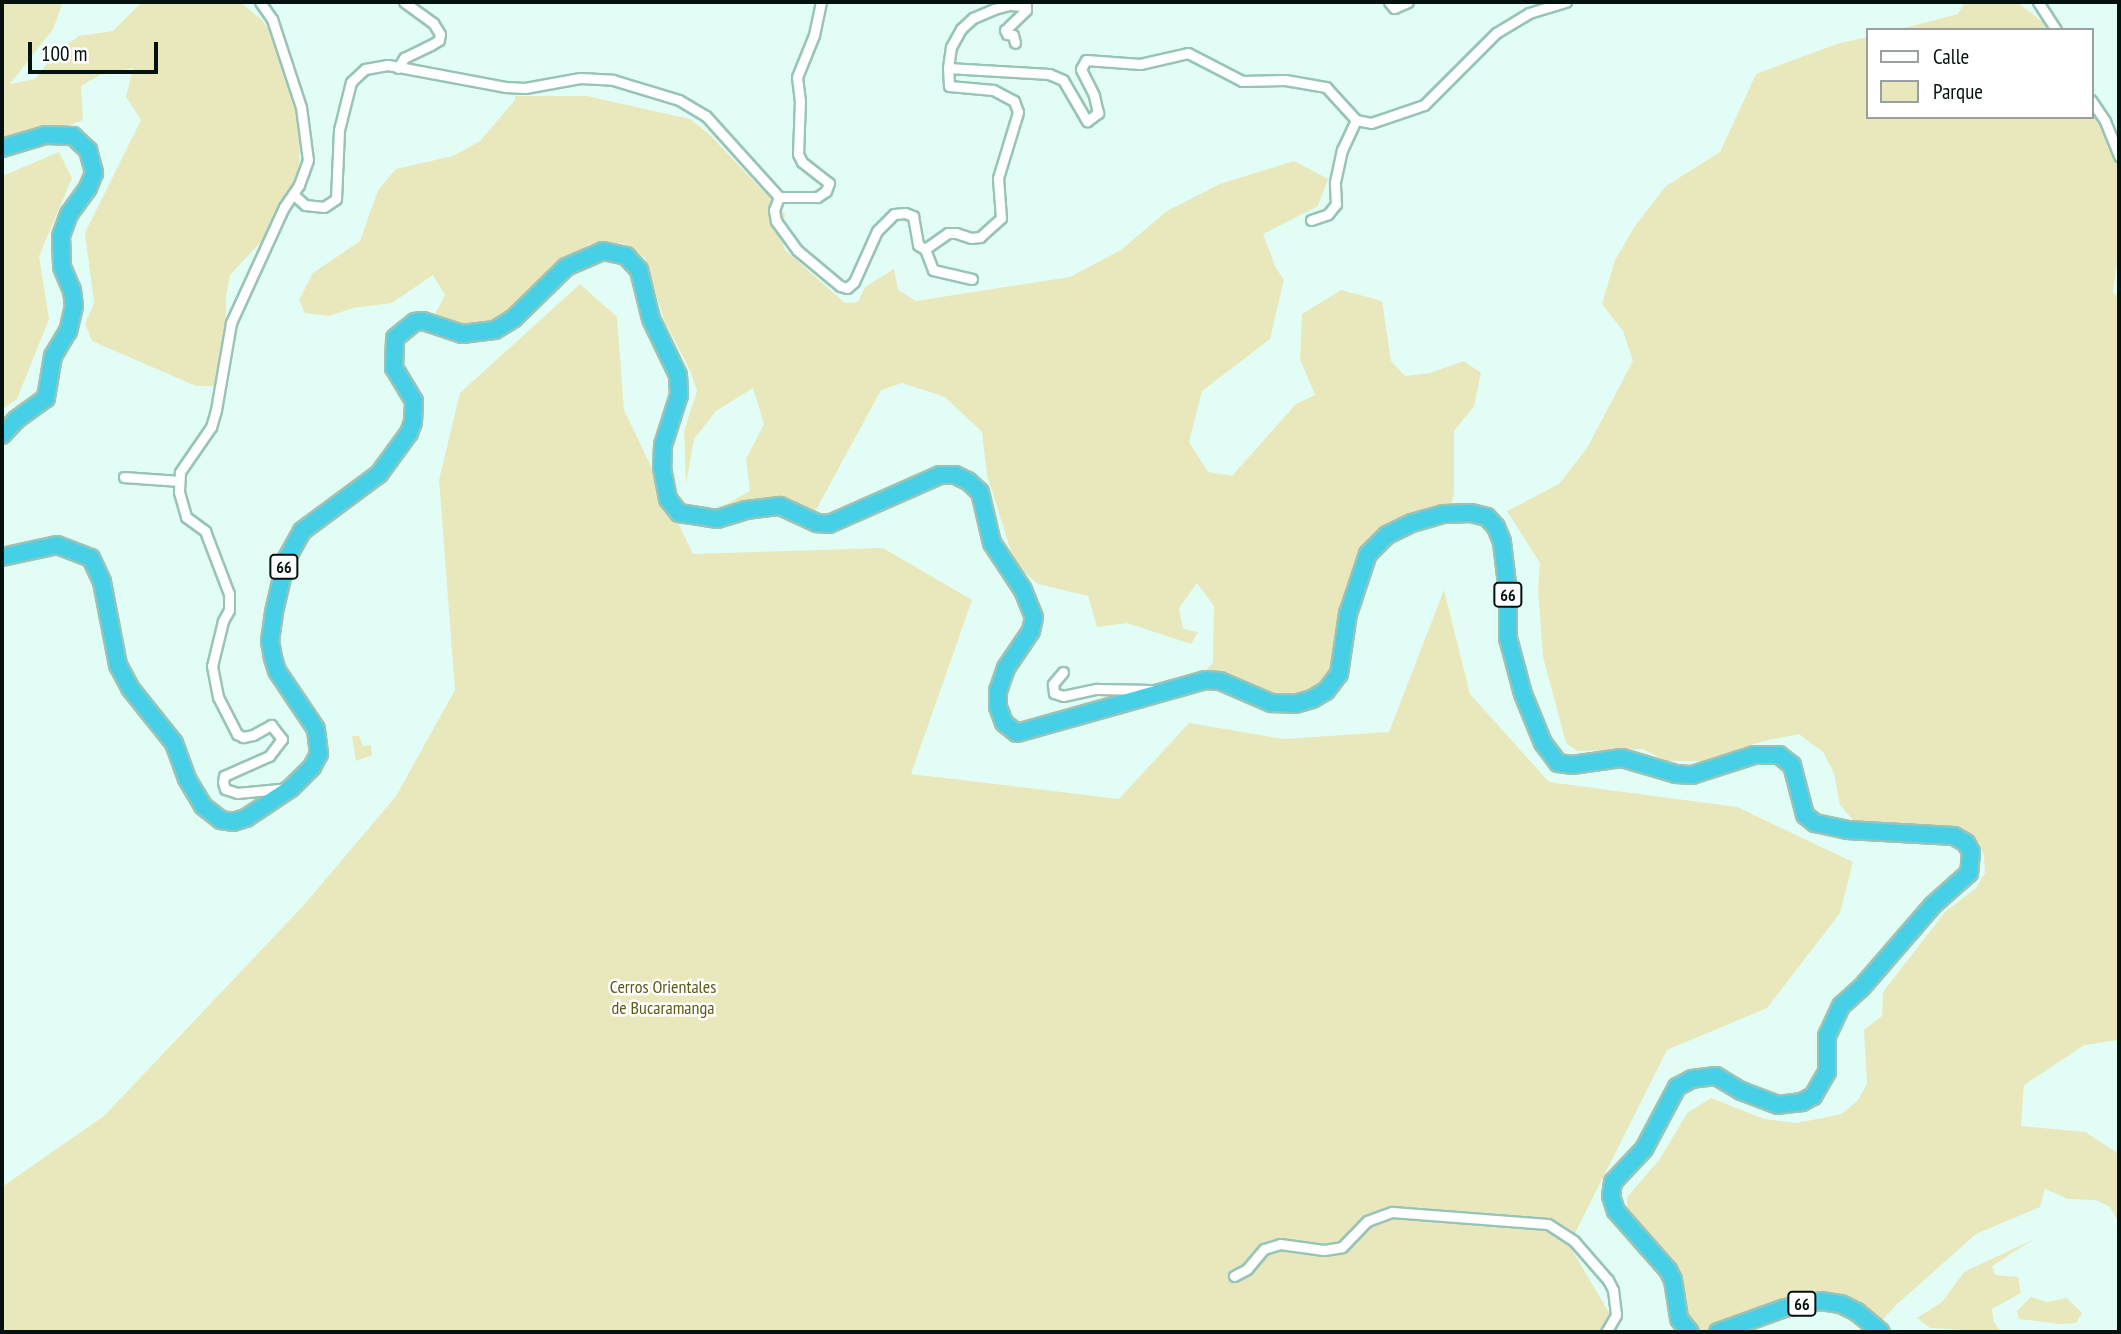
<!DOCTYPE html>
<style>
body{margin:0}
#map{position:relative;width:2121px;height:1334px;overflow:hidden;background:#e2fdf5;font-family:"PT Sans Narrow",sans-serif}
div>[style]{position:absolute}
.green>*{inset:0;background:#e9e8bc}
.roads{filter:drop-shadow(2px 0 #98c4b8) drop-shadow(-2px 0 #98c4b8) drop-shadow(0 2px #98c4b8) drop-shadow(0 -2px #98c4b8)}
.street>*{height:9px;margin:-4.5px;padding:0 4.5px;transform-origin:4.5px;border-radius:4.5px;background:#fff}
.highway>*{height:16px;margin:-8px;padding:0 8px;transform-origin:8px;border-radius:8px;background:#45d0e8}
span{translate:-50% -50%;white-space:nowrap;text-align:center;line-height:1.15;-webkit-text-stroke:5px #fff;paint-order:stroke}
.shield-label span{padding:2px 5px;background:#fff;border:2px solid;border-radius:5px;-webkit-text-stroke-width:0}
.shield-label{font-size:16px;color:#03120f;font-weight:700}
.park-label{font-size:18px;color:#5e5a18}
.frame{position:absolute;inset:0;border:4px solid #03120f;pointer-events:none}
.legend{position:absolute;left:1866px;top:28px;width:228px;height:91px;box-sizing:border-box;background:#fff;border:2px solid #9aa09f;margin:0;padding:9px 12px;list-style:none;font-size:21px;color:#03120f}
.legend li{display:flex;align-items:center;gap:14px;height:35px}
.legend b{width:35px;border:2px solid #9aa09f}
.scale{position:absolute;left:28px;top:42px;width:130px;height:32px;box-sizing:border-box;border:4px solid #03120f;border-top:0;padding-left:9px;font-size:21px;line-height:24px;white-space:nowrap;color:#03120f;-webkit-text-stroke:5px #fff;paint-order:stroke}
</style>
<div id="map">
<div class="green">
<div style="clip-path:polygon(2px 2px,63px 2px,53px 29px,10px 84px,35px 79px,56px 52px,79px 36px,113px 31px,142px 2px,240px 2px,262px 20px,286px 53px,300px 118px,299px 201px,230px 275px,226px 297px,225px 364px,220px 386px,196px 386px,92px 341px,85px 324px,94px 303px,85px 233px,141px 120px,126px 97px,133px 68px,100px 75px,81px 86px,83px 120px,2px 152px)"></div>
<div style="clip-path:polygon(1965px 2px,2017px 2px,2044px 23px,2047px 30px,1897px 30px,1958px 14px)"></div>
<div style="clip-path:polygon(1867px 37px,1867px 117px,2091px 117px,2091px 111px,2119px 160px,2119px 247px,2113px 292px,2119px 298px,2119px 1040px,2084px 1045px,2024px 1085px,2021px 1126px,2085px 1132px,2119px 1154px,2119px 1223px,2110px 1207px,2096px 1200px,2068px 1199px,2045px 1189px,2040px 1207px,1976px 1234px,1896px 1305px,1877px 1326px,1855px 1305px,1792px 1311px,1727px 1332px,1703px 1332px,1693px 1325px,1683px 1299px,1627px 1219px,1627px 1197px,1660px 1159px,1687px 1113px,1711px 1098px,1764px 1119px,1797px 1123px,1842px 1114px,1858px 1100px,1867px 1084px,1864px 1030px,1882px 1016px,1883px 992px,1945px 912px,1976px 888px,1985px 873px,1984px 856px,1979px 843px,1958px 836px,1859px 827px,1840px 805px,1834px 773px,1823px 752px,1799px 734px,1764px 741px,1701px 761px,1666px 761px,1643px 749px,1577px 751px,1566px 743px,1543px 657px,1538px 590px,1540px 563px,1507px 511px,1559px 484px,1587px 448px,1633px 361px,1623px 331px,1602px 304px,1615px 260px,1635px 226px,1666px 186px,1720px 152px,1756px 74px,1837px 44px)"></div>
<div style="clip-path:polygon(515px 96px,587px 96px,690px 119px,709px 134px,785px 214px,782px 232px,784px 249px,845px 303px,858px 302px,865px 287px,894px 269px,898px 290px,916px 301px,1070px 277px,1121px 250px,1167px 211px,1220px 184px,1294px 161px,1328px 179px,1318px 206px,1263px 234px,1276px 268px,1284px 280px,1270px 339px,1202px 391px,1189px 442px,1208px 472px,1232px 476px,1296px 404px,1315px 395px,1300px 359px,1302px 314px,1341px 290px,1382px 301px,1391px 361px,1405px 376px,1430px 373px,1464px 361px,1481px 373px,1474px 406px,1454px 431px,1454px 494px,1450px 508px,1369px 547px,1331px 679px,1296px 702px,1201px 677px,1213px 662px,1214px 606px,1197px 583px,1179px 608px,1183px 629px,1198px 632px,1191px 644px,1127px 623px,1097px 627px,1088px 596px,1038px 584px,1015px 564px,987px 475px,982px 432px,945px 397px,902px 383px,881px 390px,816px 510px,773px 497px,730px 518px,721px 507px,750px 491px,746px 459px,764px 424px,753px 388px,716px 411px,694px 439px,686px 484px,684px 431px,697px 391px,690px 370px,664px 320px,645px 258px,623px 243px,589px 244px,551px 275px,505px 324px,474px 332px,433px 318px,445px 295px,433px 275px,392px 303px,353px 308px,329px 316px,305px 313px,299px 300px,313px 273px,360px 241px,378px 190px,396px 169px,453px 156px,480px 141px,515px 100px)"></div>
<div style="clip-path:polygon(59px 152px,72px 178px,39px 256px,49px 319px,17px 399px,2px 409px,2px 176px)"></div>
<div style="clip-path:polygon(580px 284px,617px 317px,624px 410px,693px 554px,883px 548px,972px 600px,911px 774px,1119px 799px,1189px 723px,1284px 739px,1389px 732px,1444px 590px,1470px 694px,1549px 782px,1737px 807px,1853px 862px,1840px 913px,1767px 1008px,1667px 1050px,1569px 1245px,1614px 1321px,1606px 1332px,2px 1332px,2px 1187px,104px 1116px,304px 905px,396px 796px,455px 690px,439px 480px,460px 393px)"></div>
<div style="clip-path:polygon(352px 736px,359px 736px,363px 746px,371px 745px,372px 755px,356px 761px)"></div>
<div style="clip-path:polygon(2034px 1239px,1992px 1266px,1995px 1275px,2018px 1277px,2021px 1293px,1992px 1309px,1994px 1322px,2001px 1332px,1930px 1328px,1917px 1318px,1942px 1302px,1964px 1272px)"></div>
<div style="clip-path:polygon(2031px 1297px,2047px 1302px,2067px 1298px,2082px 1313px,2076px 1323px,2060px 1324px,2019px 1319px,2017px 1311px)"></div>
</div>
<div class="roads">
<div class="street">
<div style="left:260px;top:2px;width:21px;rotate:55deg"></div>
<div style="left:272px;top:19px;width:93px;rotate:71.8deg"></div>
<div style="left:301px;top:107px;width:53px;rotate:82.5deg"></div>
<div style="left:308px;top:160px;width:27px;rotate:110deg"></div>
<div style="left:299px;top:185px;width:27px;rotate:124deg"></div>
<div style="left:284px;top:207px;width:128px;rotate:114.6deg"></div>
<div style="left:231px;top:323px;width:88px;rotate:99.8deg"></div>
<div style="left:216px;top:410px;width:18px;rotate:106deg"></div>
<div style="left:211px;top:427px;width:55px;rotate:124.6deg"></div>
<div style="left:180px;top:472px;width:20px;rotate:93deg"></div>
<div style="left:179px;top:492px;width:26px;rotate:74deg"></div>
<div style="left:186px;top:517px;width:24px;rotate:36deg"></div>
<div style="left:205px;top:531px;width:67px;rotate:69.1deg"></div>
<div style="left:229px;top:594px;width:16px;rotate:90deg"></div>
<div style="left:229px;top:610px;width:13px;rotate:119deg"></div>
<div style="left:223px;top:621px;width:46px;rotate:103.7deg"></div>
<div style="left:212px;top:666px;width:32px;rotate:79deg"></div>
<div style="left:218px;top:697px;width:42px;rotate:62.8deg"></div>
<div style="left:237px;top:734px;width:7px;rotate:27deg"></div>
<div style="left:243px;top:737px;width:10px;rotate:-11deg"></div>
<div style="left:253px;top:735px;width:21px;rotate:-29deg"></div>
<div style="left:271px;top:725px;width:18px;rotate:52deg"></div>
<div style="left:282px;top:739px;width:21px;rotate:127deg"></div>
<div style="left:269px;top:756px;width:49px;rotate:156deg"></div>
<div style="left:224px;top:776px;width:6px;rotate:99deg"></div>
<div style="left:223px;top:782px;width:7px;rotate:74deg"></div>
<div style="left:225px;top:789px;width:13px;rotate:18deg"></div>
<div style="left:237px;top:793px;width:53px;rotate:-5.4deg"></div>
<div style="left:821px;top:2px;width:34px;rotate:102deg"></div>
<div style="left:814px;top:35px;width:45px;rotate:112deg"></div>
<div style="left:797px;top:77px;width:23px;rotate:83deg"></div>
<div style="left:800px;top:100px;width:54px;rotate:92.1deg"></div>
<div style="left:798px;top:154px;width:9px;rotate:63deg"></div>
<div style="left:802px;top:162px;width:34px;rotate:38deg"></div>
<div style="left:829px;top:183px;width:9px;rotate:111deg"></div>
<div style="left:826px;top:191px;width:11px;rotate:146deg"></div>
<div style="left:817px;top:197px;width:38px;rotate:180deg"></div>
<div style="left:779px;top:197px;width:14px;rotate:111deg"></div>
<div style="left:774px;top:210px;width:11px;rotate:80deg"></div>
<div style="left:776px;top:221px;width:36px;rotate:54deg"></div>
<div style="left:797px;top:250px;width:56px;rotate:39.9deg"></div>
<div style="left:840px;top:286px;width:7px;rotate:16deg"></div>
<div style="left:847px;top:288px;width:9px;rotate:-41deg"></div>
<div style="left:854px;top:282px;width:56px;rotate:-65.7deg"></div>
<div style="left:877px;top:231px;width:24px;rotate:-45deg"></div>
<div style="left:894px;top:214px;width:11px;rotate:-5deg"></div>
<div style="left:905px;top:213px;width:9px;rotate:21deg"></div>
<div style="left:913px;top:216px;width:29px;rotate:80deg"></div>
<div style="left:918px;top:245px;width:8px;rotate:30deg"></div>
<div style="left:925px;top:249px;width:28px;rotate:-35deg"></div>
<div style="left:948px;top:233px;width:8px"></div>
<div style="left:956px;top:233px;width:16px;rotate:18deg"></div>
<div style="left:971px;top:238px;width:9px;rotate:-6deg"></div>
<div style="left:980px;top:237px;width:28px;rotate:-42deg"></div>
<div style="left:1001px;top:218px;width:40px;rotate:-94.3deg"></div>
<div style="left:998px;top:178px;width:69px;rotate:-73.1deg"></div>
<div style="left:1018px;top:112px;width:12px;rotate:-110deg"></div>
<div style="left:1014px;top:101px;width:24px;rotate:-152deg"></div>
<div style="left:993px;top:90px;width:44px;rotate:-174.8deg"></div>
<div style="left:949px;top:86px;width:18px;rotate:-93deg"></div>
<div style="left:948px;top:68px;width:101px;rotate:3.4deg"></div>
<div style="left:1049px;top:74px;width:15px;rotate:23deg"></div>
<div style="left:1063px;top:80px;width:48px;rotate:59.7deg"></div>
<div style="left:1087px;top:121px;width:14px;rotate:-36deg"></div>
<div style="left:1098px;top:113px;width:18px;rotate:-103deg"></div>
<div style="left:1094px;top:95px;width:29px;rotate:-117deg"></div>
<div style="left:1081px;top:69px;width:10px;rotate:-61deg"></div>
<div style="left:1086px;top:60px;width:54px;rotate:4.2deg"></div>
<div style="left:1140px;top:64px;width:49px;rotate:-12.9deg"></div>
<div style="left:1188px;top:53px;width:61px;rotate:27.4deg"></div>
<div style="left:1242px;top:81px;width:43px;rotate:-1.3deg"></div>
<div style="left:1285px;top:80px;width:42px;rotate:9.7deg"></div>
<div style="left:1326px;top:87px;width:45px;rotate:47.7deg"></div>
<div style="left:1356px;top:120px;width:15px;rotate:11deg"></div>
<div style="left:1371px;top:123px;width:56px;rotate:-18.8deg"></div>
<div style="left:1424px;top:105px;width:102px;rotate:-45deg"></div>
<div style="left:1496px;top:33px;width:39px;rotate:-31deg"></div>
<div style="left:1529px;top:13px;width:39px;rotate:-17deg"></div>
<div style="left:1389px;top:2px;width:8px;rotate:50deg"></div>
<div style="left:1394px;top:8px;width:15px;rotate:-23deg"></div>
<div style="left:2038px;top:2px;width:33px;rotate:57deg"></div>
<div style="left:398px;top:68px;width:12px;rotate:-59deg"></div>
<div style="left:404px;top:58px;width:30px;rotate:-26deg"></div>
<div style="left:431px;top:45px;width:9px;rotate:-32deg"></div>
<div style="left:439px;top:40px;width:6px;rotate:-81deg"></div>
<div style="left:440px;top:34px;width:13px;rotate:-122deg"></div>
<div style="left:433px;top:23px;width:36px;rotate:-144deg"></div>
<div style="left:948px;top:68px;width:21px;rotate:-82deg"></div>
<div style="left:951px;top:47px;width:21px;rotate:-61deg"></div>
<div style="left:961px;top:29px;width:16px;rotate:-43deg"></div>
<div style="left:973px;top:18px;width:23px;rotate:-23deg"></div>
<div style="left:994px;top:9px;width:16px;rotate:-15deg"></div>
<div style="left:1009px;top:5px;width:17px;rotate:3deg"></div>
<div style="left:1026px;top:6px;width:4px;rotate:90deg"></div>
<div style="left:1026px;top:10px;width:29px;rotate:136deg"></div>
<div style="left:1005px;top:30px;width:4px;rotate:63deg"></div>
<div style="left:1007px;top:34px;width:6px;rotate:9deg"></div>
<div style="left:1013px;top:35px;width:8px;rotate:76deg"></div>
<div style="left:2091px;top:100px;width:25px;rotate:56deg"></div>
<div style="left:2105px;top:121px;width:38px;rotate:68deg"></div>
<div style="left:294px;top:195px;width:15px;rotate:42deg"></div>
<div style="left:305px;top:205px;width:19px;rotate:6deg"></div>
<div style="left:324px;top:207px;width:14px;rotate:-34deg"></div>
<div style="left:336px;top:199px;width:69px;rotate:-87.5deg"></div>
<div style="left:339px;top:130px;width:49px;rotate:-76deg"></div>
<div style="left:351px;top:82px;width:19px;rotate:-43deg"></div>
<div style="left:365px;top:69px;width:23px;rotate:-10deg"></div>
<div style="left:388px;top:65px;width:119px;rotate:10.6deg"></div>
<div style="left:505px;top:87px;width:20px;rotate:3deg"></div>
<div style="left:525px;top:88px;width:56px;rotate:-10.3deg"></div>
<div style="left:580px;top:78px;width:33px;rotate:3deg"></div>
<div style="left:613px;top:80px;width:69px;rotate:16.9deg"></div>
<div style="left:679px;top:100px;width:31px;rotate:31deg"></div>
<div style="left:706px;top:116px;width:109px;rotate:48deg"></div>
<div style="left:1311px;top:220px;width:18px;rotate:-19deg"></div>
<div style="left:1328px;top:214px;width:13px;rotate:-51deg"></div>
<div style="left:1336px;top:204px;width:22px;rotate:-93deg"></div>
<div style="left:1335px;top:182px;width:33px;rotate:-78deg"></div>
<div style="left:1342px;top:150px;width:33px;rotate:-65deg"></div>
<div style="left:925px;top:249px;width:22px;rotate:69deg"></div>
<div style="left:933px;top:270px;width:40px;rotate:13deg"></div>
<div style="left:124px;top:477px;width:55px;rotate:4.2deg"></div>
<div style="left:1063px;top:672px;width:16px;rotate:130deg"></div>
<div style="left:1053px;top:684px;width:9px;rotate:84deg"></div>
<div style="left:1054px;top:693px;width:9px;rotate:18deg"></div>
<div style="left:1063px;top:696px;width:35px;rotate:-12deg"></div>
<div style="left:1097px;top:689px;width:54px;rotate:1.1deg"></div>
<div style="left:1234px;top:1276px;width:15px;rotate:-28deg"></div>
<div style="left:1247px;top:1269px;width:26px;rotate:-50deg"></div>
<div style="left:1264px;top:1249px;width:17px;rotate:-17deg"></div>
<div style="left:1280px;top:1244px;width:44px;rotate:7.8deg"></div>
<div style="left:1324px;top:1250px;width:18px;rotate:-9deg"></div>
<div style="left:1342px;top:1247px;width:36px;rotate:-46deg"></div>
<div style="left:1367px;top:1221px;width:27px;rotate:-20deg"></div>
<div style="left:1392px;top:1212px;width:156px;rotate:4.4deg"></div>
<div style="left:1548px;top:1224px;width:31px;rotate:33deg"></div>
<div style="left:1574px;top:1241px;width:52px;rotate:48.9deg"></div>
<div style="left:1608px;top:1280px;width:11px;rotate:63deg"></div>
<div style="left:1613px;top:1290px;width:25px;rotate:83deg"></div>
<div style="left:1616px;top:1315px;width:20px;rotate:120deg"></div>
</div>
<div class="highway">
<div style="left:2px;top:148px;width:46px;rotate:-16.5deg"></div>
<div style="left:46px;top:135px;width:27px;rotate:2deg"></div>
<div style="left:73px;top:136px;width:21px;rotate:43deg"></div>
<div style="left:88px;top:150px;width:24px;rotate:75deg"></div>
<div style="left:94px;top:173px;width:16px;rotate:112deg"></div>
<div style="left:88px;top:188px;width:32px;rotate:126deg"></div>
<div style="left:69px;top:214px;width:23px;rotate:110deg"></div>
<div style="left:61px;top:236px;width:31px;rotate:88deg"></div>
<div style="left:62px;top:267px;width:25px;rotate:67deg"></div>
<div style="left:72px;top:290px;width:16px;rotate:83deg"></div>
<div style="left:74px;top:306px;width:26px;rotate:103deg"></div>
<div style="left:68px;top:331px;width:29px;rotate:121deg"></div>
<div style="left:53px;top:356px;width:43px;rotate:99.5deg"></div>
<div style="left:46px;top:398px;width:37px;rotate:144deg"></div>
<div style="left:16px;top:420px;width:21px;rotate:133deg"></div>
<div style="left:2px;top:557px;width:56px;rotate:-12.3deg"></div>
<div style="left:57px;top:545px;width:36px;rotate:21deg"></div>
<div style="left:91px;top:558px;width:26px;rotate:65deg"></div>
<div style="left:102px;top:582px;width:85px;rotate:79.1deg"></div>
<div style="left:118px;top:665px;width:26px;rotate:62deg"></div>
<div style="left:130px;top:688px;width:70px;rotate:51.3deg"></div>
<div style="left:174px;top:743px;width:38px;rotate:70deg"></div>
<div style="left:187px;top:779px;width:31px;rotate:59deg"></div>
<div style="left:203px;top:806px;width:23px;rotate:38deg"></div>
<div style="left:221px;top:820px;width:12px;rotate:9deg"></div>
<div style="left:233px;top:822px;width:14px;rotate:-17deg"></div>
<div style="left:246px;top:818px;width:54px;rotate:-33.7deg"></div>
<div style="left:291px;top:788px;width:30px;rotate:-45deg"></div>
<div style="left:312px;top:767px;width:15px;rotate:-62deg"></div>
<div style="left:319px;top:754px;width:25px;rotate:-97deg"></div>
<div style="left:316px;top:729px;width:70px;rotate:-123.9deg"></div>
<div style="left:277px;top:671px;width:14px;rotate:-107deg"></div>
<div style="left:273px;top:658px;width:17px;rotate:-100deg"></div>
<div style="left:270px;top:641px;width:29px;rotate:-82deg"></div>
<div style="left:274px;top:612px;width:53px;rotate:-77deg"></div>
<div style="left:286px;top:560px;width:33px;rotate:-61deg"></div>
<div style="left:302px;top:531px;width:96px;rotate:-36.5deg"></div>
<div style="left:379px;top:474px;width:51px;rotate:-53.8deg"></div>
<div style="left:409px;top:433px;width:12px;rotate:-70deg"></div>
<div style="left:413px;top:422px;width:21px;rotate:-87deg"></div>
<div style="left:414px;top:401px;width:39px;rotate:-121deg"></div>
<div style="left:394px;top:368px;width:30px;rotate:-88deg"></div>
<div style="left:395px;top:338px;width:26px;rotate:-39deg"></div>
<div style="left:415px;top:322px;width:8px;rotate:-7deg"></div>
<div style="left:423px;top:321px;width:41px;rotate:18.4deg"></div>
<div style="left:462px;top:334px;width:33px;rotate:-7deg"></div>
<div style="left:495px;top:330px;width:22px;rotate:-32deg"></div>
<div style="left:514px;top:318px;width:73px;rotate:-44.4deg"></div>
<div style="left:566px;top:267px;width:40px;rotate:-23.4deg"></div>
<div style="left:603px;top:251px;width:24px;rotate:12deg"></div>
<div style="left:626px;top:256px;width:19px;rotate:47deg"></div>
<div style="left:639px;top:270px;width:50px;rotate:76.2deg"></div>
<div style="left:651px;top:319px;width:62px;rotate:64.3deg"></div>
<div style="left:678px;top:375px;width:20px;rotate:87deg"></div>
<div style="left:679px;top:395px;width:52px;rotate:107.7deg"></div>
<div style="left:663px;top:445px;width:23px;rotate:92deg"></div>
<div style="left:662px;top:468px;width:32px;rotate:79deg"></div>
<div style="left:668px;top:499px;width:18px;rotate:52deg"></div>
<div style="left:679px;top:513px;width:38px;rotate:9deg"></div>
<div style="left:717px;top:519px;width:30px;rotate:-17deg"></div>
<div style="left:746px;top:510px;width:34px;rotate:-7deg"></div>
<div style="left:780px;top:506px;width:41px;rotate:24.7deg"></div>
<div style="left:817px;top:523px;width:12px;rotate:5deg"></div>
<div style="left:829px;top:524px;width:121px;rotate:-23.8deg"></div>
<div style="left:940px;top:475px;width:15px"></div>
<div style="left:955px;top:475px;width:14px;rotate:25deg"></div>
<div style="left:968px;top:481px;width:16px;rotate:43deg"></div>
<div style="left:980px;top:492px;width:52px;rotate:76.8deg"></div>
<div style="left:992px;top:543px;width:56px;rotate:56.6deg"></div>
<div style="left:1023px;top:590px;width:29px;rotate:68deg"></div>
<div style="left:1034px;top:617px;width:14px;rotate:102deg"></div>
<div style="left:1031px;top:631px;width:45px;rotate:124deg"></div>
<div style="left:1006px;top:668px;width:24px;rotate:109deg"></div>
<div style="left:998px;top:691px;width:16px;rotate:90deg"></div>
<div style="left:998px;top:707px;width:17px;rotate:69deg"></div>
<div style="left:1004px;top:723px;width:16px;rotate:38deg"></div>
<div style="left:1017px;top:733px;width:196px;rotate:-15.7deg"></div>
<div style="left:1206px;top:680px;width:14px;rotate:4deg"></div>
<div style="left:1220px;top:681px;width:56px;rotate:23.3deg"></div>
<div style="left:1271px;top:703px;width:24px;rotate:2deg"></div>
<div style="left:1295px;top:704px;width:18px;rotate:-16deg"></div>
<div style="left:1312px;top:699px;width:16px;rotate:-30deg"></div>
<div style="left:1326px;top:691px;width:21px;rotate:-53deg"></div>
<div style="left:1339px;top:674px;width:61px;rotate:-81.5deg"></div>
<div style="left:1348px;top:614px;width:63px;rotate:-71.6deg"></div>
<div style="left:1368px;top:554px;width:27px;rotate:-45deg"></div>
<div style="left:1387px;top:535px;width:28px;rotate:-26deg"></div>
<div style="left:1412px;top:523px;width:33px;rotate:-16deg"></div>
<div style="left:1444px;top:514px;width:27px;rotate:-2deg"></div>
<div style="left:1471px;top:513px;width:16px;rotate:14deg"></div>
<div style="left:1487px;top:517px;width:13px;rotate:48deg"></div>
<div style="left:1496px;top:527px;width:16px;rotate:68deg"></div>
<div style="left:1502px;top:542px;width:50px;rotate:83.2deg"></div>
<div style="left:1508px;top:592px;width:46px;rotate:90deg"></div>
<div style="left:1508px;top:638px;width:58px;rotate:75deg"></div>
<div style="left:1523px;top:694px;width:53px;rotate:67.8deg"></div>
<div style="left:1543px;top:743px;width:25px;rotate:53deg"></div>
<div style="left:1558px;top:763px;width:14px;rotate:8deg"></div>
<div style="left:1572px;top:765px;width:50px;rotate:-8deg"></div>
<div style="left:1622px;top:758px;width:56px;rotate:16.5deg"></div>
<div style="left:1676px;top:774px;width:16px;rotate:4deg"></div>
<div style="left:1692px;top:775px;width:65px;rotate:-17.9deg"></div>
<div style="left:1754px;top:755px;width:25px"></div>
<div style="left:1779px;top:755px;width:16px;rotate:38deg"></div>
<div style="left:1792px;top:765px;width:52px;rotate:75.4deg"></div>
<div style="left:1805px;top:815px;width:13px;rotate:39deg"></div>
<div style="left:1815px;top:823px;width:33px;rotate:12deg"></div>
<div style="left:1847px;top:830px;width:107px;rotate:3.2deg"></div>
<div style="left:1954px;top:836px;width:14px;rotate:30deg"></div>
<div style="left:1966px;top:843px;width:10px;rotate:61deg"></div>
<div style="left:1971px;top:852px;width:21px;rotate:95deg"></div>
<div style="left:1969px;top:873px;width:48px;rotate:138.4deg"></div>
<div style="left:1933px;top:905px;width:110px;rotate:130.9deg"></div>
<div style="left:1861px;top:988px;width:27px;rotate:138deg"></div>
<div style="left:1841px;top:1006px;width:33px;rotate:115deg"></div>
<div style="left:1827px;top:1036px;width:36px;rotate:90deg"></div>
<div style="left:1827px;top:1072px;width:28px;rotate:120deg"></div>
<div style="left:1813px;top:1096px;width:13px;rotate:151deg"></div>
<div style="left:1802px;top:1102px;width:24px;rotate:173deg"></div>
<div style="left:1778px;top:1105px;width:40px;rotate:-159deg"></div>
<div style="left:1741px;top:1091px;width:29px;rotate:-149deg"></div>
<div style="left:1716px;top:1076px;width:24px;rotate:173deg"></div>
<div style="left:1692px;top:1079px;width:17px;rotate:152deg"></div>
<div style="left:1677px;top:1087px;width:70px;rotate:118deg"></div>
<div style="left:1644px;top:1149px;width:45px;rotate:133.2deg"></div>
<div style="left:1613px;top:1182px;width:14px;rotate:98deg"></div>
<div style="left:1611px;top:1196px;width:16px;rotate:72deg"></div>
<div style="left:1616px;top:1211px;width:79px;rotate:48.6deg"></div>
<div style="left:1668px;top:1270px;width:11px;rotate:63deg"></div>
<div style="left:1673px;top:1280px;width:39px;rotate:81deg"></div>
<div style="left:1679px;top:1319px;width:17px;rotate:50deg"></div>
<div style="left:1718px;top:1332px;width:71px;rotate:-19.7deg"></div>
<div style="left:1785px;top:1308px;width:37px;rotate:-11deg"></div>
<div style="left:1821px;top:1301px;width:20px;rotate:9deg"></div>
<div style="left:1841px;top:1304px;width:18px;rotate:27deg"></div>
<div style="left:1857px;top:1312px;width:31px;rotate:40deg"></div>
</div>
</div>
<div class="shield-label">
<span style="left:284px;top:567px">66</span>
<span style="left:1508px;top:595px">66</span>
<span style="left:1802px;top:1304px">66</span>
</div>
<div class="park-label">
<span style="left:663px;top:998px">Cerros Orientales<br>de Bucaramanga</span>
</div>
<div class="frame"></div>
<ul class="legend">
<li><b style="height:9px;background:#fff"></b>Calle</li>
<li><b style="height:19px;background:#e9e8bc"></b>Parque</li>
</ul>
<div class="scale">100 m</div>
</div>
